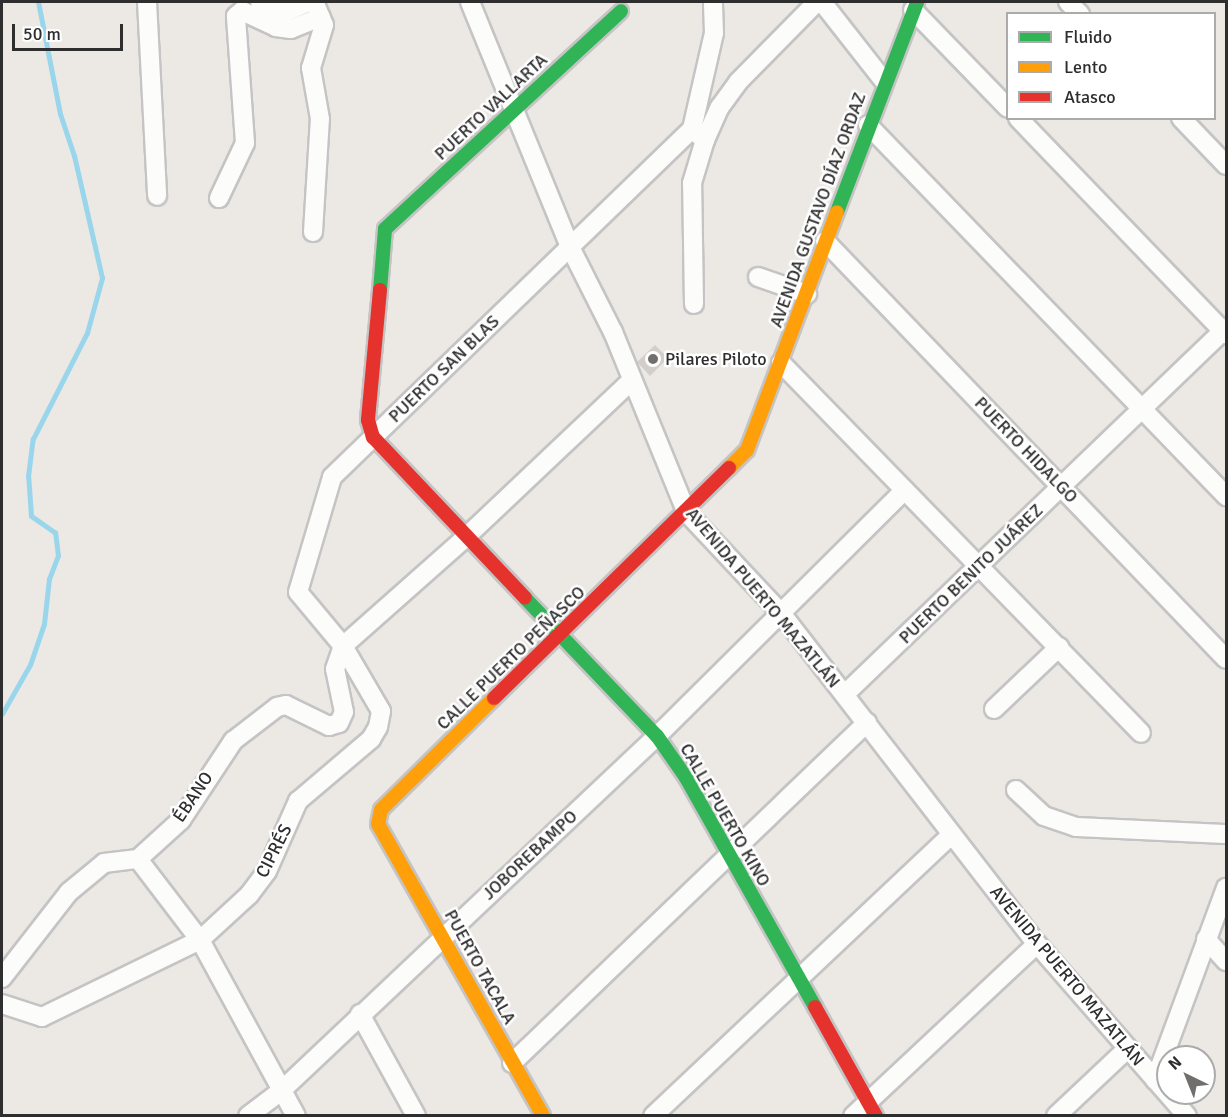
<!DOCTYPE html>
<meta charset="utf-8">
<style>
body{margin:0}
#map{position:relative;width:1228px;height:1117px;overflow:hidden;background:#ece8e4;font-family:Signika,sans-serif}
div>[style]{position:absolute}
.stream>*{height:4.5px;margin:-2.25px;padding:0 2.25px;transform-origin:2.25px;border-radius:2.25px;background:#99d6ec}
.building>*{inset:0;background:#d1cecb}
.roads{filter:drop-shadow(2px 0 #c5c4c5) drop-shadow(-2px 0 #c5c4c5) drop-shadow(0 2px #c5c4c5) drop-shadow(0 -2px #c5c4c5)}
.street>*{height:18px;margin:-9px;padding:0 9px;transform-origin:9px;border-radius:9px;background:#fcfcfb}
.fast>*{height:14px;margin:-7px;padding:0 7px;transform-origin:7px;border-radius:7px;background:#30b455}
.slow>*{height:14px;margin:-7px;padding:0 7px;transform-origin:7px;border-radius:7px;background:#ff9f0a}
.jam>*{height:14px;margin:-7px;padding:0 7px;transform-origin:7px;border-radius:7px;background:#e5322d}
.dots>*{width:16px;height:16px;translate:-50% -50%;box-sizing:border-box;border:3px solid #fff;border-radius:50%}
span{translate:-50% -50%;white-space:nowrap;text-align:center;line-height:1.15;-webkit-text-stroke:5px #fff;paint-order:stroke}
.street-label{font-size:18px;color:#2e2e2e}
.poi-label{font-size:18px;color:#2e2e2e}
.left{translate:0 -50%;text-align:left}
.frame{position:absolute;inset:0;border:3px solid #2e2e2e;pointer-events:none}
.legend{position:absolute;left:1006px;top:12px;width:210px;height:108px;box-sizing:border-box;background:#fff;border:2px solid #ababab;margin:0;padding:8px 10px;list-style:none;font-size:18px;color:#2e2e2e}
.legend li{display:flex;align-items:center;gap:12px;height:30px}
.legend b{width:30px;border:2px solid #ababab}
.north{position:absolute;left:1156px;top:1045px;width:60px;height:60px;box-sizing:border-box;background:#fff;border:2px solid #ababab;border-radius:50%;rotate:317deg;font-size:16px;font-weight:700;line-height:24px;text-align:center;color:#2e2e2e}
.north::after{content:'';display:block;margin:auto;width:21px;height:27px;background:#706f6e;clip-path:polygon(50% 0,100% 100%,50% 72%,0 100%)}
.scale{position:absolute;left:12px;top:24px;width:111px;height:27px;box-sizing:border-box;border:3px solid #2e2e2e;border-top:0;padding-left:8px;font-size:18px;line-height:21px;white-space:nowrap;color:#2e2e2e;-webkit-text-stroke:4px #fff;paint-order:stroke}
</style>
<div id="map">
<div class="stream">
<div style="left:2px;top:714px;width:56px;rotate:-60.3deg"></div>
<div style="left:30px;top:665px;width:43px;rotate:-71.1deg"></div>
<div style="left:44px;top:624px;width:45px;rotate:-83.7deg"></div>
<div style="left:49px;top:579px;width:25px;rotate:-69deg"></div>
<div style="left:58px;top:556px;width:23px;rotate:-97deg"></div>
<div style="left:55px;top:533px;width:29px;rotate:-145deg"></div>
<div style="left:31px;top:516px;width:39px;rotate:-94deg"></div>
<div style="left:28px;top:477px;width:38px;rotate:-83deg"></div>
<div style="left:33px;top:439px;width:119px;rotate:-63deg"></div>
<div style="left:87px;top:333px;width:57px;rotate:-74.7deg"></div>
<div style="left:102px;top:278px;width:125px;rotate:-102.9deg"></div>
<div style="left:74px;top:156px;width:44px;rotate:-108.4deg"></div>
<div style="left:60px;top:114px;width:114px;rotate:-101.1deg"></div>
</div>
<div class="building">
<div style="clip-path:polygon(655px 345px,668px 358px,650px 376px,637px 362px)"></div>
</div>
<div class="roads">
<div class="street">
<div style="left:147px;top:2px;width:194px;rotate:87deg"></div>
<div style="left:260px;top:2px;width:28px;rotate:21deg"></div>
<div style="left:286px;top:12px;width:24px;rotate:-24deg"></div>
<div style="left:470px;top:2px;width:265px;rotate:67.8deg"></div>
<div style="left:570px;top:247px;width:95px;rotate:63.2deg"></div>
<div style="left:613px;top:332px;width:196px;rotate:67.8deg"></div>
<div style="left:687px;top:513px;width:137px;rotate:46.8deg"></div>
<div style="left:781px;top:613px;width:418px;rotate:52.3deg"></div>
<div style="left:1037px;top:944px;width:228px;rotate:48.9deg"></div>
<div style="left:822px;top:2px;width:100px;rotate:51.9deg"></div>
<div style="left:1068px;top:2px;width:17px;rotate:45deg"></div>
<div style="left:913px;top:10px;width:136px;rotate:45.9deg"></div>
<div style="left:1018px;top:118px;width:300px;rotate:46.1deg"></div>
<div style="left:1181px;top:118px;width:65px;rotate:46.2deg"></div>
<div style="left:868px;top:125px;width:516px;rotate:46.02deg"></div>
<div style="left:705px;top:140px;width:36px;rotate:-66deg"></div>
<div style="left:720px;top:107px;width:31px;rotate:-54deg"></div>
<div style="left:738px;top:82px;width:112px;rotate:-45.4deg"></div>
<div style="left:219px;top:198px;width:61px;rotate:-64.7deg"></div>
<div style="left:245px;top:143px;width:127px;rotate:-94.1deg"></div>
<div style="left:236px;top:16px;width:8px;rotate:-40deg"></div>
<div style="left:242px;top:11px;width:38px;rotate:25deg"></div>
<div style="left:276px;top:27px;width:15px;rotate:8deg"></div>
<div style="left:291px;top:29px;width:32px;rotate:-22deg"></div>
<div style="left:313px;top:232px;width:113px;rotate:-86.5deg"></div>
<div style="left:320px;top:119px;width:52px;rotate:-100deg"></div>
<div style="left:311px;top:68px;width:45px;rotate:-73.2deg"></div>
<div style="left:324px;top:25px;width:25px;rotate:-113deg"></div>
<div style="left:825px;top:241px;width:579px;rotate:46.19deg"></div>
<div style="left:758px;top:277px;width:52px;rotate:19.1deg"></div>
<div style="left:694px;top:304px;width:121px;rotate:-90.9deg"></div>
<div style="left:692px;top:183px;width:45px;rotate:-73.2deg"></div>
<div style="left:705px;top:140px;width:17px;rotate:-140deg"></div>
<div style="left:692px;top:129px;width:98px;rotate:-77.1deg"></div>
<div style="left:714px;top:33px;width:31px;rotate:-92deg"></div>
<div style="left:781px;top:363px;width:516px;rotate:45.78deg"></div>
<div style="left:845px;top:694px;width:528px;rotate:-43.85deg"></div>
<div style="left:994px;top:709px;width:90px;rotate:-43.6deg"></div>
<div style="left:1016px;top:790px;width:38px;rotate:43deg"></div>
<div style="left:1044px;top:816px;width:34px;rotate:19deg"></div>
<div style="left:1076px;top:827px;width:150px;rotate:2.7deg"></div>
<div style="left:138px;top:859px;width:102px;rotate:52.6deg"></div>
<div style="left:200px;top:940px;width:200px;rotate:61.4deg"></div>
<div style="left:1206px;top:939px;width:30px;rotate:48deg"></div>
<div style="left:2px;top:978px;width:109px;rotate:-52.1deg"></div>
<div style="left:69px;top:892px;width:45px;rotate:-39.6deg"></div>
<div style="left:104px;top:863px;width:34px;rotate:-7deg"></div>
<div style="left:138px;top:859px;width:58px;rotate:-42.2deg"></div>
<div style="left:181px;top:820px;width:95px;rotate:-56.6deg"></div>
<div style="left:233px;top:741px;width:56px;rotate:-37.7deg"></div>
<div style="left:277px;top:707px;width:9px;rotate:-13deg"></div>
<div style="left:286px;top:705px;width:48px;rotate:26deg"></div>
<div style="left:329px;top:726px;width:10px;rotate:-17deg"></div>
<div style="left:339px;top:723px;width:12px;rotate:-66deg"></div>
<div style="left:344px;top:712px;width:44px;rotate:-101.8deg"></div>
<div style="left:335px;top:669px;width:24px;rotate:-71deg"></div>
<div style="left:343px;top:646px;width:164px;rotate:-41.5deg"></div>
<div style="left:466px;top:537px;width:228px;rotate:-43.4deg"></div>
<div style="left:2px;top:1004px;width:42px;rotate:18deg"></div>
<div style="left:42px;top:1017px;width:176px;rotate:-26deg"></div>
<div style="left:200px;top:940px;width:67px;rotate:-42.6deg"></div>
<div style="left:249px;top:895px;width:30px;rotate:-53deg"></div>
<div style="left:267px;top:871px;width:77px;rotate:-66.1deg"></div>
<div style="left:298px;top:801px;width:96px;rotate:-40.3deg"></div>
<div style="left:371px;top:739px;width:14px;rotate:-60deg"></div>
<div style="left:378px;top:727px;width:16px;rotate:-79deg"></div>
<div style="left:381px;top:711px;width:75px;rotate:-120.3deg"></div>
<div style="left:343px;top:646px;width:70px;rotate:-129.8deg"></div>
<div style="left:298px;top:592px;width:120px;rotate:-73.5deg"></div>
<div style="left:332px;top:477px;width:501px;rotate:-44.03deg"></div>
<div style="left:360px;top:1014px;width:116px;rotate:61.2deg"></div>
<div style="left:512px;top:1063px;width:492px;rotate:-43.8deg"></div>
<div style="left:1155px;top:1080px;width:205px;rotate:-69.7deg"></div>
<div style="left:248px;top:1116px;width:41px;rotate:-37.1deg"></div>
<div style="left:281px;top:1091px;width:517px;rotate:-43.35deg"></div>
<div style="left:657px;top:736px;width:349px;rotate:-44.8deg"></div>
<div style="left:653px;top:1116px;width:410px;rotate:-43.3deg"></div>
<div style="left:853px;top:1116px;width:252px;rotate:-43.1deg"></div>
<div style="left:1056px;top:1116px;width:98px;rotate:-43.3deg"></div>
</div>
<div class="fast">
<div style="left:837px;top:212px;width:225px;rotate:-69.1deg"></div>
<div style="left:380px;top:290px;width:61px;rotate:-85.3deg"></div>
<div style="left:385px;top:229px;width:321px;rotate:-42.7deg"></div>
<div style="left:525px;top:598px;width:191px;rotate:46.3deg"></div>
<div style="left:657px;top:736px;width:49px;rotate:55deg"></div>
<div style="left:685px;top:776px;width:265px;rotate:60.6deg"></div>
</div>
<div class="slow">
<div style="left:729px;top:468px;width:25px;rotate:-45deg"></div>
<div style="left:747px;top:450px;width:254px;rotate:-69.3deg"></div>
<div style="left:494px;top:698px;width:159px;rotate:135.3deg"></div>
<div style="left:381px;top:810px;width:14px;rotate:102deg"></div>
<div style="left:378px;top:824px;width:335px;rotate:60.5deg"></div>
</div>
<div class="jam">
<div style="left:380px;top:290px;width:131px;rotate:95.3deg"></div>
<div style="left:368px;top:420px;width:18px;rotate:74deg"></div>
<div style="left:373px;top:437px;width:221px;rotate:46.6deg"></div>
<div style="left:494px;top:698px;width:329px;rotate:-44.4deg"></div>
<div style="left:815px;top:1007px;width:125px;rotate:60.8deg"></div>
</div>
</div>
<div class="dots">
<div style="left:653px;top:359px;background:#706f6e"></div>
</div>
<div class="street-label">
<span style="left:491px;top:107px;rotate:-43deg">PUERTO VALLARTA</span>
<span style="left:818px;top:210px;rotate:-70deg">AVENIDA GUSTAVO DÍAZ ORDAZ</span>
<span style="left:444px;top:369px;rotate:-44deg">PUERTO SAN BLAS</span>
<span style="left:1026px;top:450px;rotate:46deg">PUERTO HIDALGO</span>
<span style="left:971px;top:574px;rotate:-44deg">PUERTO BENITO JUÁREZ</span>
<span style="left:763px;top:598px;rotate:50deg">AVENIDA PUERTO MAZATLÁN</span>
<span style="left:511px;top:658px;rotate:-44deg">CALLE PUERTO PEÑASCO</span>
<span style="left:193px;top:797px;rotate:-56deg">ÉBANO</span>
<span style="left:725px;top:815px;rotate:60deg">CALLE PUERTO KINO</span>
<span style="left:274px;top:851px;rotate:-63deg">CIPRÉS</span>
<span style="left:530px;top:855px;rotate:-43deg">JOBOREBAMPO</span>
<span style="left:480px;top:967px;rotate:61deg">PUERTO TACALA</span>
<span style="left:1067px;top:976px;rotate:50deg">AVENIDA PUERTO MAZATLÁN</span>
</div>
<div class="poi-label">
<span class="left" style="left:665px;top:359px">Pilares Piloto</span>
</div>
<div class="frame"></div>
<ul class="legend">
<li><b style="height:8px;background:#30b455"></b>Fluido</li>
<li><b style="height:8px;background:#ff9f0a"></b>Lento</li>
<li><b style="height:8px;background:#e5322d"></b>Atasco</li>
</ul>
<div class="north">N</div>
<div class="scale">50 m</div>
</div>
